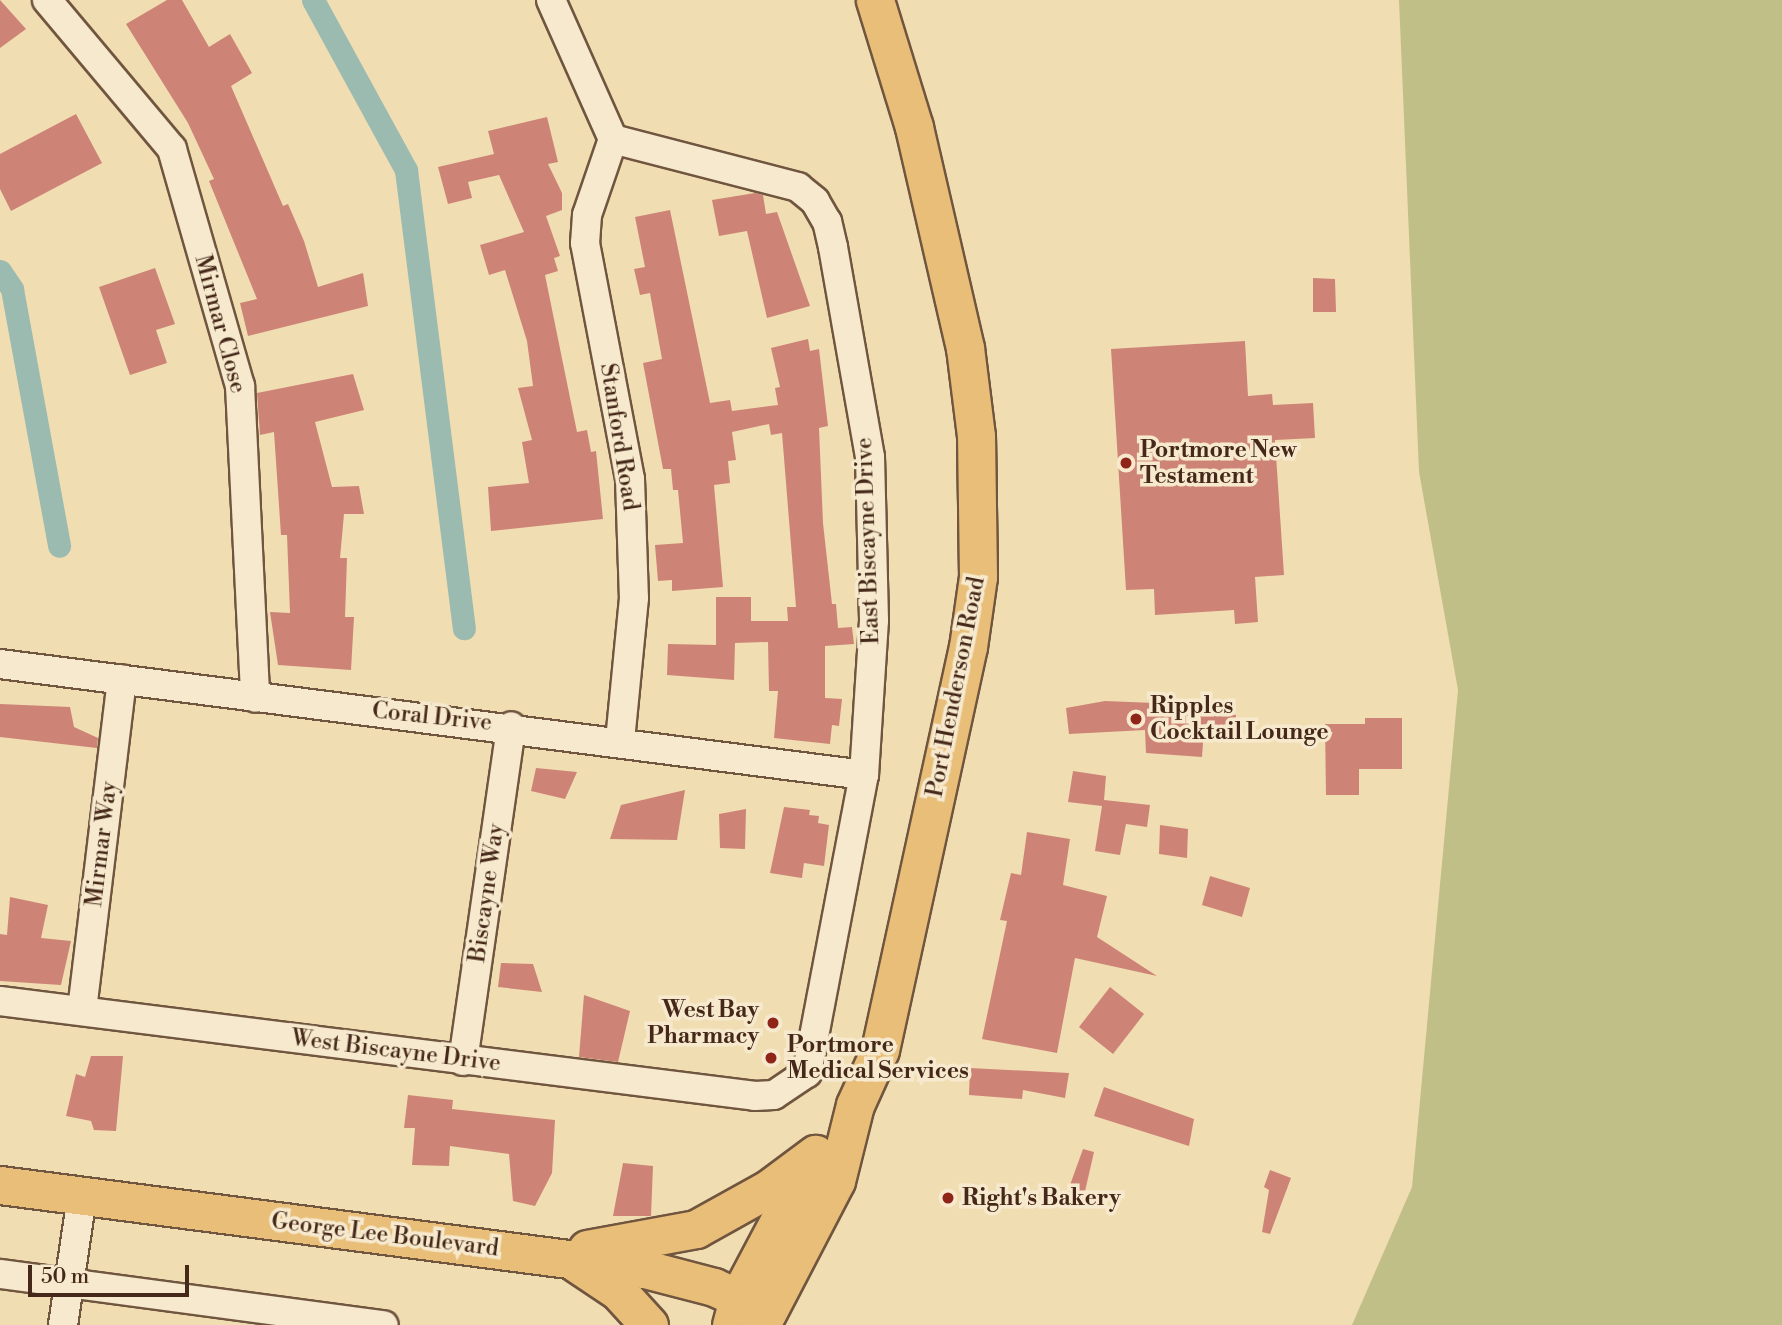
<!DOCTYPE html>
<style>
body{margin:0}
#map{position:relative;width:1782px;height:1325px;overflow:hidden;background:#f1ddb2;font-family:"Libre Bodoni",serif}
div>[style]{position:absolute}
.green>*{inset:0;background:#c1bf88}
.canal>*{height:23px;margin:-11.5px;padding:0 11.5px;transform-origin:11.5px;border-radius:11.5px;background:#9bbbb0}
.building>*{inset:0;background:#cd8476}
.roads{filter:drop-shadow(2px 0 #70553f) drop-shadow(-2px 0 #70553f) drop-shadow(0 2px #70553f) drop-shadow(0 -2px #70553f)}
.minor>*{height:28px;margin:-14px;padding:0 14px;transform-origin:14px;border-radius:14px;background:#f6e9cd}
.major>*{height:37px;margin:-18.5px;padding:0 18.5px;transform-origin:18.5px;border-radius:18.5px;background:#e8be79}
.dots>*{width:19px;height:19px;translate:-50% -50%;box-sizing:border-box;border:4px solid #f6e9cd;border-radius:50%}
span{translate:-50% -50%;white-space:nowrap;text-align:center;line-height:1.15;-webkit-text-stroke:7px #f6e9cd;paint-order:stroke}
.street-label{font-size:23px;color:#452819}
.poi-label{font-size:23px;color:#452819;font-weight:700}
.left{translate:0 -50%;text-align:left}
.right{translate:-100% -50%;text-align:right}
.scale{position:absolute;left:28px;top:1265px;width:161px;height:32px;box-sizing:border-box;border:4px solid #452819;border-top:0;padding-left:9px;font-size:21px;line-height:24px;white-space:nowrap;color:#452819;-webkit-text-stroke:5px #f6e9cd;paint-order:stroke}
</style>
<div id="map">
<div class="green">
<div style="clip-path:polygon(1399px 0,1782px 0,1782px 1325px,1352px 1325px,1412px 1187px,1458px 690px,1419px 472px)"></div>
</div>
<div class="canal">
<div style="left:313px;top:0;width:194px;rotate:61.3deg"></div>
<div style="left:406px;top:170px;width:462px;rotate:82.8deg"></div>
<div style="left:0;top:271px;width:22px;rotate:56deg"></div>
<div style="left:12px;top:289px;width:261px;rotate:79.6deg"></div>
</div>
<div class="building">
<div style="clip-path:polygon(0 0,26px 29px,0 48px)"></div>
<div style="clip-path:polygon(167px 0,182px 0,209px 47px,230px 34px,252px 73px,231px 86px,283px 206px,288px 204px,304px 241px,318px 287px,363px 273px,368px 306px,248px 336px,240px 303px,257px 299px,209px 181px,214px 179px,188px 123px,126px 24px)"></div>
<div style="clip-path:polygon(76px 114px,102px 163px,11px 211px,0 189px,0 154px)"></div>
<div style="clip-path:polygon(547px 117px,558px 162px,548px 164px,562px 193px,562px 210px,546px 216px,560px 256px,554px 258px,558px 271px,545px 275px,577px 432px,587px 430px,591px 452px,596px 451px,603px 519px,491px 531px,488px 487px,529px 483px,522px 442px,532px 440px,518px 388px,533px 386px,527px 341px,505px 270px,489px 275px,480px 245px,524px 232px,499px 175px,468px 182px,472px 198px,448px 204px,438px 167px,494px 154px,488px 131px)"></div>
<div style="clip-path:polygon(755px 193px,763px 195px,766px 214px,777px 212px,810px 306px,767px 318px,747px 231px,719px 236px,712px 200px)"></div>
<div style="clip-path:polygon(670px 210px,710px 403px,730px 400px,732px 411px,778px 405px,775px 388px,780px 387px,771px 348px,808px 339px,810px 351px,819px 349px,828px 426px,819px 428px,823px 523px,832px 604px,836px 604px,838px 628px,852px 627px,854px 644px,825px 646px,825px 698px,842px 699px,839px 726px,832px 725px,830px 744px,774px 738px,778px 691px,769px 691px,768px 642px,735px 643px,734px 680px,667px 675px,668px 644px,716px 645px,716px 597px,751px 597px,751px 621px,788px 621px,787px 607px,796px 607px,782px 433px,771px 435px,769px 424px,732px 432px,736px 460px,728px 461px,730px 483px,714px 485px,723px 587px,672px 591px,672px 580px,658px 581px,655px 545px,683px 543px,678px 490px,673px 490px,671px 469px,663px 469px,643px 363px,662px 359px,650px 293px,640px 295px,634px 269px,645px 267px,635px 217px)"></div>
<div style="clip-path:polygon(155px 268px,175px 324px,156px 330px,167px 363px,130px 375px,99px 287px)"></div>
<div style="clip-path:polygon(1313px 278px,1335px 279px,1336px 312px,1313px 312px)"></div>
<div style="clip-path:polygon(1245px 341px,1248px 396px,1272px 394px,1273px 405px,1313px 403px,1315px 438px,1275px 440px,1284px 575px,1255px 577px,1258px 622px,1235px 624px,1234px 610px,1155px 615px,1154px 589px,1126px 590px,1111px 349px)"></div>
<div style="clip-path:polygon(353px 374px,364px 410px,315px 422px,332px 487px,359px 486px,364px 514px,344px 514px,340px 558px,347px 558px,345px 617px,354px 617px,351px 670px,278px 665px,270px 612px,290px 613px,287px 535px,281px 535px,274px 432px,260px 435px,257px 393px)"></div>
<div style="clip-path:polygon(1105px 701px,1205px 705px,1205px 711px,1236px 715px,1234px 733px,1204px 730px,1202px 757px,1146px 753px,1145px 730px,1069px 734px,1066px 708px)"></div>
<div style="clip-path:polygon(0 704px,70px 707px,74px 727px,98px 738px,97px 748px,0 737px)"></div>
<div style="clip-path:polygon(1365px 718px,1402px 718px,1402px 769px,1359px 769px,1359px 795px,1326px 795px,1325px 724px,1365px 724px)"></div>
<div style="clip-path:polygon(536px 768px,577px 772px,565px 799px,531px 791px)"></div>
<div style="clip-path:polygon(1073px 771px,1106px 776px,1104px 800px,1150px 805px,1147px 827px,1126px 824px,1120px 855px,1095px 851px,1102px 806px,1068px 802px)"></div>
<div style="clip-path:polygon(685px 790px,677px 840px,610px 839px,621px 805px)"></div>
<div style="clip-path:polygon(784px 807px,810px 810px,809px 815px,819px 816px,818px 823px,829px 825px,824px 866px,804px 863px,802px 878px,770px 873px)"></div>
<div style="clip-path:polygon(746px 809px,745px 849px,720px 848px,719px 814px)"></div>
<div style="clip-path:polygon(1160px 825px,1188px 829px,1187px 858px,1159px 854px)"></div>
<div style="clip-path:polygon(1027px 832px,1070px 839px,1063px 885px,1107px 896px,1097px 937px,1157px 976px,1075px 958px,1057px 1053px,982px 1039px,1007px 921px,1000px 920px,1011px 873px,1021px 875px)"></div>
<div style="clip-path:polygon(1210px 876px,1250px 888px,1242px 917px,1202px 905px)"></div>
<div style="clip-path:polygon(10px 897px,48px 905px,41px 938px,71px 941px,61px 985px,0 981px,0 934px,7px 935px)"></div>
<div style="clip-path:polygon(501px 963px,533px 964px,542px 992px,498px 987px)"></div>
<div style="clip-path:polygon(1110px 987px,1144px 1014px,1113px 1054px,1079px 1027px)"></div>
<div style="clip-path:polygon(584px 995px,630px 1011px,618px 1062px,579px 1057px)"></div>
<div style="clip-path:polygon(91px 1056px,123px 1056px,116px 1131px,94px 1130px,91px 1121px,66px 1116px,76px 1074px,85px 1077px)"></div>
<div style="clip-path:polygon(970px 1068px,1069px 1073px,1065px 1098px,1023px 1090px,1022px 1099px,969px 1095px)"></div>
<div style="clip-path:polygon(1104px 1087px,1194px 1119px,1189px 1146px,1094px 1116px)"></div>
<div style="clip-path:polygon(408px 1095px,453px 1100px,452px 1109px,555px 1120px,552px 1173px,535px 1206px,513px 1201px,509px 1154px,450px 1146px,449px 1166px,412px 1165px,415px 1128px,404px 1128px)"></div>
<div style="clip-path:polygon(1083px 1149px,1094px 1152px,1083px 1200px,1066px 1196px)"></div>
<div style="clip-path:polygon(623px 1163px,653px 1166px,651px 1216px,613px 1216px)"></div>
<div style="clip-path:polygon(1270px 1170px,1291px 1178px,1270px 1234px,1262px 1232px,1269px 1190px,1264px 1187px)"></div>
</div>
<div class="roads">
<div class="minor">
<div style="left:47px;top:0;width:194px;rotate:50deg"></div>
<div style="left:172px;top:149px;width:247px;rotate:74deg"></div>
<div style="left:240px;top:386px;width:312px;rotate:87.2deg"></div>
<div style="left:551px;top:0;width:152px;rotate:66deg"></div>
<div style="left:613px;top:139px;width:80px;rotate:108.9deg"></div>
<div style="left:587px;top:215px;width:28px;rotate:94deg"></div>
<div style="left:585px;top:243px;width:240px;rotate:79.2deg"></div>
<div style="left:630px;top:479px;width:119px;rotate:88.1deg"></div>
<div style="left:634px;top:598px;width:143px;rotate:95.6deg"></div>
<div style="left:0;top:664px;width:871px;rotate:7.32deg"></div>
<div style="left:0;top:1001px;width:761px;rotate:7.17deg"></div>
<div style="left:755px;top:1096px;width:19px;rotate:-3deg"></div>
<div style="left:774px;top:1095px;width:40px;rotate:-34deg"></div>
<div style="left:807px;top:1073px;width:303px;rotate:-79.2deg"></div>
<div style="left:864px;top:775px;width:155px;rotate:-86.3deg"></div>
<div style="left:874px;top:620px;width:163px;rotate:-91.4deg"></div>
<div style="left:870px;top:457px;width:213px;rotate:-100deg"></div>
<div style="left:833px;top:247px;width:26px;rotate:-103deg"></div>
<div style="left:827px;top:222px;width:24px;rotate:-120deg"></div>
<div style="left:815px;top:201px;width:22px;rotate:-141deg"></div>
<div style="left:798px;top:187px;width:191px;rotate:-165.5deg"></div>
<div style="left:82px;top:1010px;width:333px;rotate:-83.1deg"></div>
<div style="left:463px;top:1061px;width:338px;rotate:-81.8deg"></div>
<div style="left:0;top:1274px;width:387px;rotate:7.6deg"></div>
<div style="left:63px;top:1325px;width:130px;rotate:-81.6deg"></div>
</div>
<div class="major">
<div style="left:0;top:1185px;width:650px;rotate:7.42deg"></div>
<div style="left:645px;top:1269px;width:71px;rotate:14.6deg"></div>
<div style="left:714px;top:1287px;width:55px;rotate:24.7deg"></div>
<div style="left:587px;top:1249px;width:111px;rotate:-10.4deg"></div>
<div style="left:696px;top:1229px;width:82px;rotate:-29.1deg"></div>
<div style="left:768px;top:1189px;width:59px;rotate:-36.7deg"></div>
<div style="left:576px;top:1263px;width:50px;rotate:33.7deg"></div>
<div style="left:618px;top:1291px;width:46px;rotate:47.6deg"></div>
<div style="left:731px;top:1325px;width:28px;rotate:-75deg"></div>
<div style="left:738px;top:1298px;width:152px;rotate:-62.1deg"></div>
<div style="left:761px;top:1325px;width:162px;rotate:-62.5deg"></div>
<div style="left:836px;top:1181px;width:78px;rotate:-76deg"></div>
<div style="left:855px;top:1105px;width:60px;rotate:-65.6deg"></div>
<div style="left:880px;top:1050px;width:412px;rotate:-77.7deg"></div>
<div style="left:968px;top:647px;width:71px;rotate:-81.9deg"></div>
<div style="left:978px;top:577px;width:141px;rotate:-90.8deg"></div>
<div style="left:976px;top:436px;width:89px;rotate:-97.1deg"></div>
<div style="left:965px;top:348px;width:227px;rotate:-103deg"></div>
<div style="left:914px;top:127px;width:133px;rotate:-107.1deg"></div>
</div>
</div>
<div class="dots">
<div style="left:1126px;top:463px;background:#8f2418"></div>
<div style="left:1136px;top:719px;background:#8f2418"></div>
<div style="left:773px;top:1023px;background:#8f2418"></div>
<div style="left:771px;top:1058px;background:#8f2418"></div>
<div style="left:948px;top:1198px;background:#8f2418"></div>
</div>
<div class="street-label">
<span style="left:220px;top:324px;rotate:75deg">Mirmar Close</span>
<span style="left:619px;top:437px;rotate:81deg">Stanford Road</span>
<span style="left:868px;top:541px;rotate:-92deg">East Biscayne Drive</span>
<span style="left:956px;top:687px;rotate:-79deg">Port Henderson Road</span>
<span style="left:432px;top:717px;rotate:6deg">Coral Drive</span>
<span style="left:102px;top:844px;rotate:-83deg">Mirmar Way</span>
<span style="left:487px;top:893px;rotate:-82deg">Biscayne Way</span>
<span style="left:396px;top:1051px;rotate:7deg">West Biscayne Drive</span>
<span style="left:385px;top:1235px;rotate:7deg">George Lee Boulevard</span>
</div>
<div class="poi-label">
<span class="left" style="left:1140px;top:463px">Portmore New<br>Testament</span>
<span class="left" style="left:1150px;top:719px">Ripples<br>Cocktail Lounge</span>
<span class="right" style="left:759px;top:1023px">West Bay<br>Pharmacy</span>
<span class="left" style="left:787px;top:1058px">Portmore<br>Medical Services</span>
<span class="left" style="left:962px;top:1198px">Right's Bakery</span>
</div>
<div class="scale">50 m</div>
</div>
